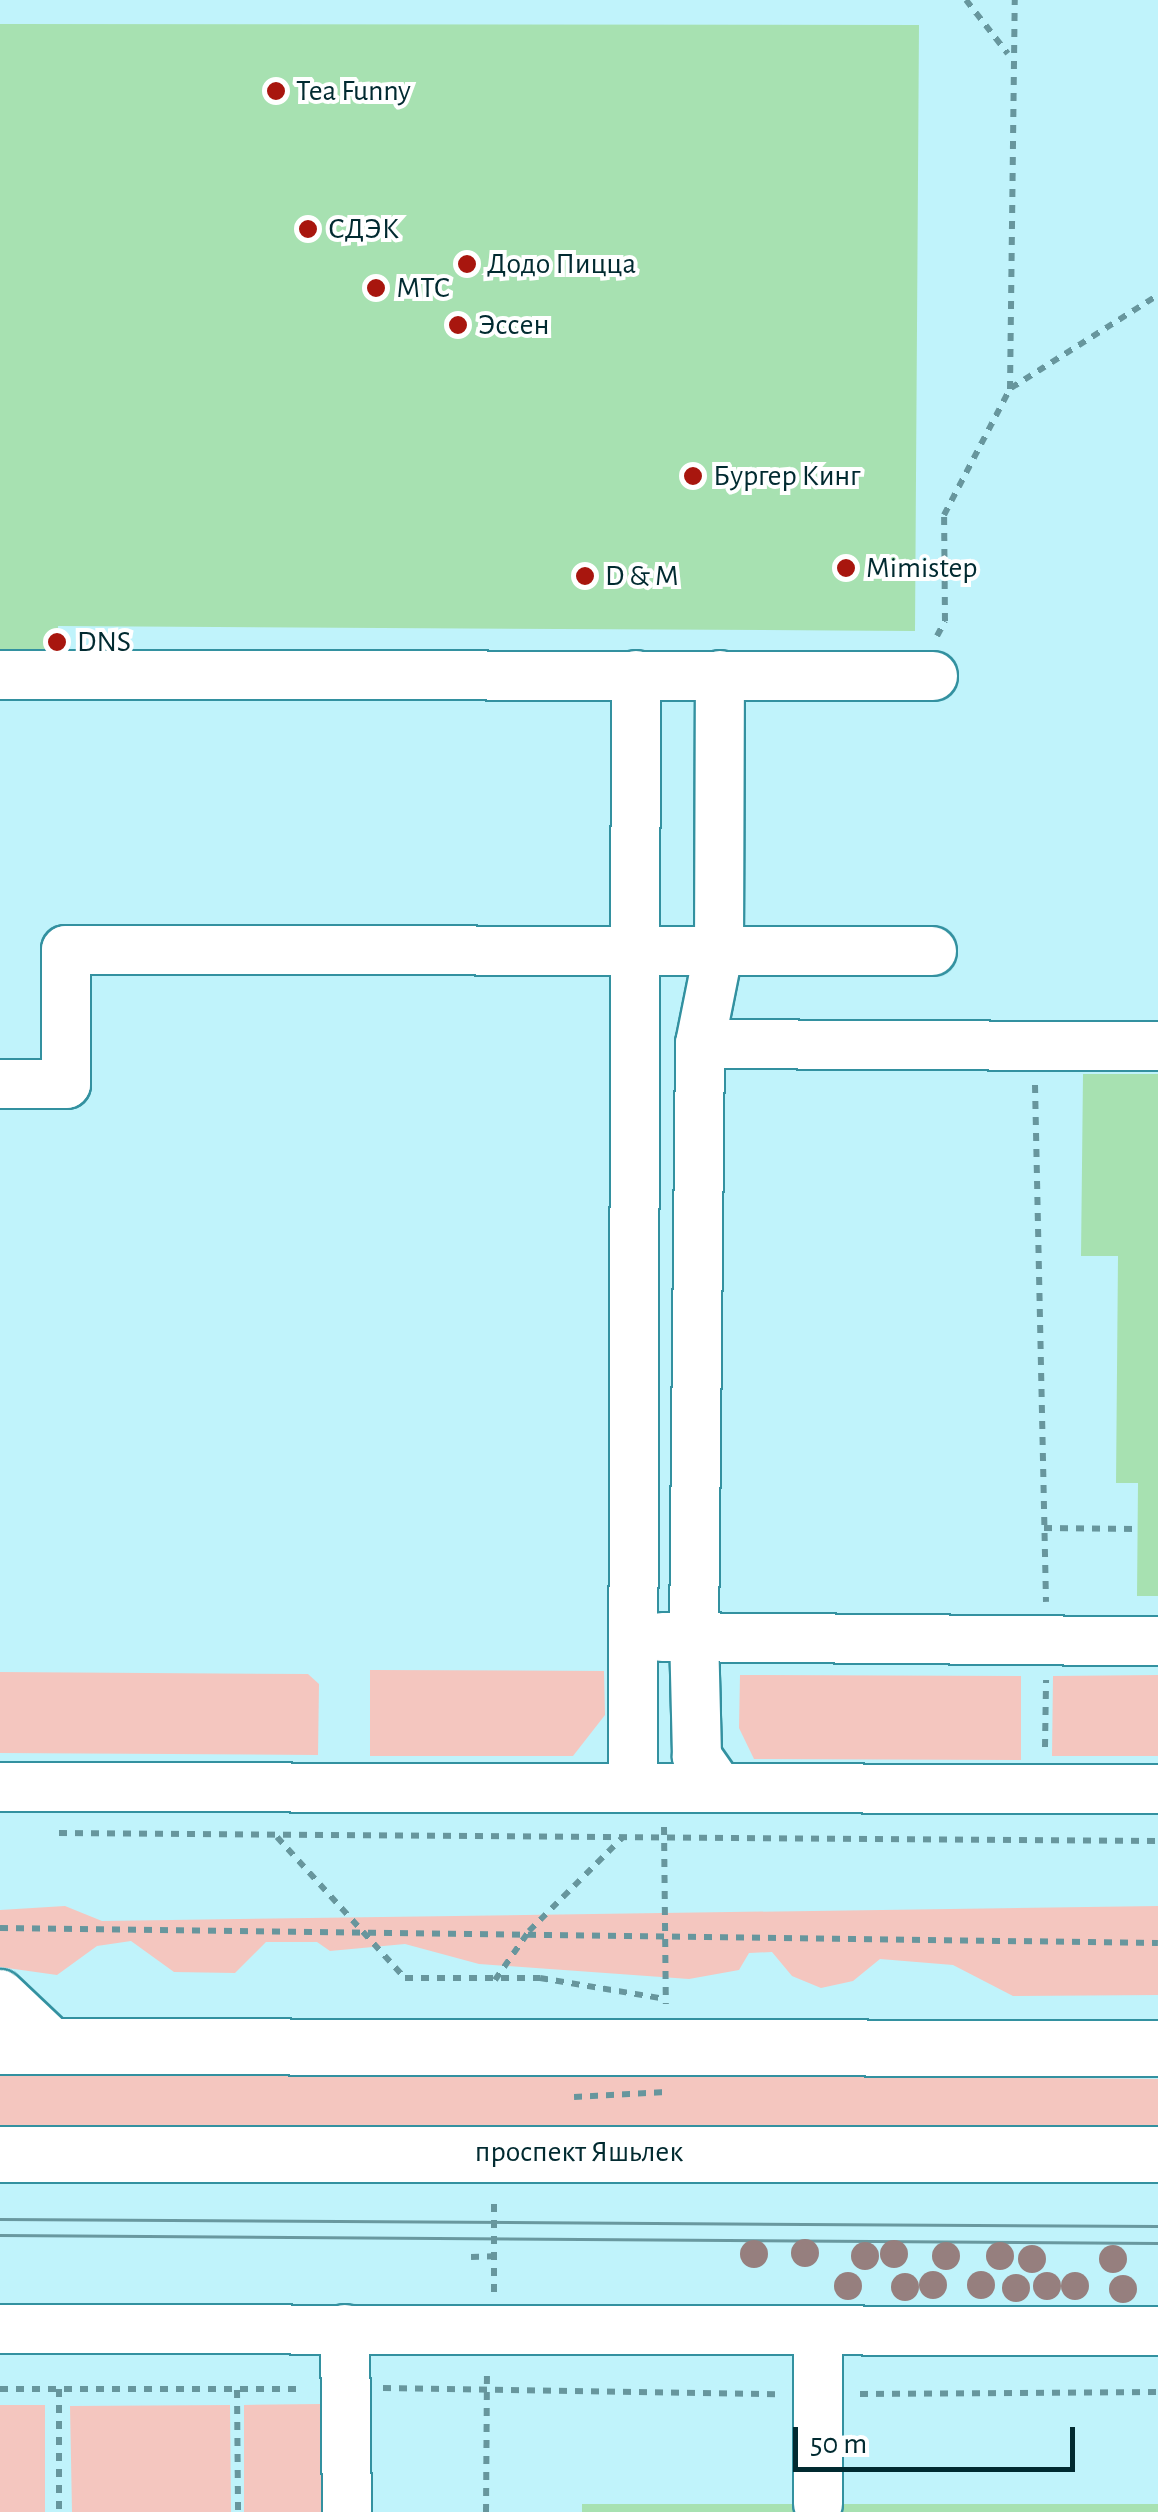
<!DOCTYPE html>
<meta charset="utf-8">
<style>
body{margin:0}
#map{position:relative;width:1158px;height:2512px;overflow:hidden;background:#c0f3fb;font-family:"Alegreya Sans",sans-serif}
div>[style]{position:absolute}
.green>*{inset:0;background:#f4c6bf}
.building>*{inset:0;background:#a7e1b1}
.path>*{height:6px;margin-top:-3px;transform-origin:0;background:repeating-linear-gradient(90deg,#67969d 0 8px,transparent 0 16px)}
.roads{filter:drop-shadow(2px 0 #3391a0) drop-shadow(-2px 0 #3391a0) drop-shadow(0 2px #3391a0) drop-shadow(0 -2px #3391a0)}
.minor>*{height:48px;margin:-24px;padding:0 24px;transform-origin:24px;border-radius:24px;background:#fff}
.major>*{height:55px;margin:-27.5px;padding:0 27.5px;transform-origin:27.5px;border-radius:27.5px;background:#fff}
.tram>*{height:2.5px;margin:-1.25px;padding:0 1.25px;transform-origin:1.25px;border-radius:1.25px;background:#69989f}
.trees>*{width:28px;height:28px;margin:-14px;border-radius:50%;background:#967f7e}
.dots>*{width:28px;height:28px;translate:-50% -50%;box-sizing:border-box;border:5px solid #fff;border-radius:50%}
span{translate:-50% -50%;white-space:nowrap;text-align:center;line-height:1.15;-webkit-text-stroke:8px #fff;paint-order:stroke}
.poi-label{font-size:30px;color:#012a30}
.left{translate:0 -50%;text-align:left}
.street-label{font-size:30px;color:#012a30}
.scale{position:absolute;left:793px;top:2427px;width:282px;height:45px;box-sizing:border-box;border:5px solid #012a30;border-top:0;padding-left:12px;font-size:30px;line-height:35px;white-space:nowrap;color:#012a30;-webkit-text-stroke:8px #fff;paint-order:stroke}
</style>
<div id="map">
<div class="green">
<div style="clip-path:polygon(370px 1670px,604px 1671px,605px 1715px,573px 1756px,370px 1756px)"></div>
<div style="clip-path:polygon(0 1672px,308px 1674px,319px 1684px,318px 1755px,0 1753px)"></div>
<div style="clip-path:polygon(740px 1675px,1021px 1676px,1021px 1760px,754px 1759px,739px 1728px)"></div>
<div style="clip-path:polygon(1158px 1675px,1158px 1756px,1052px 1756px,1053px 1676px)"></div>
<div style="clip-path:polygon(65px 1906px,102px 1921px,1158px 1906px,1158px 1995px,1013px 1996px,953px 1965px,880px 1959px,853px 1981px,821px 1988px,792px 1976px,772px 1952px,749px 1953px,739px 1970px,689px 1979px,479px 1964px,405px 1944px,330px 1951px,317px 1942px,266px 1942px,235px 1973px,174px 1972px,131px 1941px,97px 1946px,57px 1975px,0 1967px,0 1910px)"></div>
<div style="clip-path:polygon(0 2069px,1158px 2079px,1158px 2128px,0 2126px)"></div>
<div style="clip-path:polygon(322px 2404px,322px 2512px,244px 2512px,244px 2405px)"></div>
<div style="clip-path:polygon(0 2405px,45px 2405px,45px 2512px,0 2512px)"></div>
<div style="clip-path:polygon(230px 2405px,231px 2512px,72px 2512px,70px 2406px)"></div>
</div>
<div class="building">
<div style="clip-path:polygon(0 24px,919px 25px,915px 631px,58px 626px,57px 672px,0 672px)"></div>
<div style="clip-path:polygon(1083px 1074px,1158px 1074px,1158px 1596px,1137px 1596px,1138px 1483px,1116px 1483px,1118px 1256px,1081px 1256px)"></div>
<div style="clip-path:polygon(582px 2504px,1158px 2504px,1158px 2512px,582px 2512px)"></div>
</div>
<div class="path">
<div style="left:966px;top:0;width:68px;rotate:52.1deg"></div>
<div style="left:1011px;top:388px;width:174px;rotate:-32.3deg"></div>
<div style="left:937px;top:636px;width:17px;rotate:-62deg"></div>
<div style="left:945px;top:621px;width:106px;rotate:-90.5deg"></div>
<div style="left:944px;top:515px;width:142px;rotate:-62.4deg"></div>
<div style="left:1010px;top:389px;width:389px;rotate:-89.3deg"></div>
<div style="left:1035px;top:1085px;width:517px;rotate:88.78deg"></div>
<div style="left:1044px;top:1528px;width:93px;rotate:0.6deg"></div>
<div style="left:1045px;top:1747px;width:67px;rotate:-89.1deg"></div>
<div style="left:664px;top:1827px;width:177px;rotate:89.4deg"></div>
<div style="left:59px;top:1833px;width:1099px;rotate:0.42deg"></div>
<div style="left:277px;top:1837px;width:190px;rotate:47.8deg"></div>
<div style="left:405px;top:1978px;width:135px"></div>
<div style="left:540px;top:1978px;width:122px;rotate:9.5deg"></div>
<div style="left:0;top:1928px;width:1158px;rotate:0.74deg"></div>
<div style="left:495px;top:1980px;width:60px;rotate:-55.2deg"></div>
<div style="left:529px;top:1931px;width:132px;rotate:-45deg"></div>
<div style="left:574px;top:2097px;width:92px;rotate:-3.1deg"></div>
<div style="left:471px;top:2257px;width:23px;rotate:-2deg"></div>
<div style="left:494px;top:2292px;width:92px;rotate:-90deg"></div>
<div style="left:383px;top:2388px;width:393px;rotate:0.9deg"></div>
<div style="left:0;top:2389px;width:304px"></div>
<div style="left:59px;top:2389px;width:123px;rotate:90deg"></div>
<div style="left:237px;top:2390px;width:122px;rotate:89.5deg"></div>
<div style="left:860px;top:2394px;width:298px;rotate:-0.4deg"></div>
<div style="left:486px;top:2512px;width:143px;rotate:-89.6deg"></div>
</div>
<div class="roads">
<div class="minor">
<div style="left:0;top:675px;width:933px;rotate:0.06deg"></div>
<div style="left:700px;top:1044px;width:458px;rotate:0.3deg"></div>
<div style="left:0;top:1084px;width:66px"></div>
<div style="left:66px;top:1084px;width:134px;rotate:-90deg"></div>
<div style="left:66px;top:950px;width:866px;rotate:0.07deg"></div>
<div style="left:662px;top:1637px;width:496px;rotate:0.5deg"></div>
<div style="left:0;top:1787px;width:1158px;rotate:0.1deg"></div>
<div style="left:633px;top:1788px;width:1113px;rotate:-89.85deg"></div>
<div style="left:719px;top:1788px;width:39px;rotate:-125deg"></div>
<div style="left:697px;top:1756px;width:119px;rotate:-91.4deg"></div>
<div style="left:694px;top:1637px;width:593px;rotate:-89.42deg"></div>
<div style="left:700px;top:1044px;width:97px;rotate:-78.7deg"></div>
<div style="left:719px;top:949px;width:274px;rotate:-89.8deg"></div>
<div style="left:0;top:1994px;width:76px;rotate:43.4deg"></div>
<div style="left:0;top:2329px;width:1158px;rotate:0.1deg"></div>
<div style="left:345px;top:2329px;width:183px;rotate:89.4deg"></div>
<div style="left:818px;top:2332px;width:172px;rotate:90deg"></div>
</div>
<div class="major">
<div style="left:0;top:2046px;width:1158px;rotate:0.1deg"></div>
<div style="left:0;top:2154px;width:1158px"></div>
</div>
</div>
<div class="tram">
<div style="left:0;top:2219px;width:1158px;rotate:0.35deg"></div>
<div style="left:0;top:2235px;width:1158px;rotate:0.4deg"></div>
</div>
<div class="trees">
<div style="left:805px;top:2253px"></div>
<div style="left:754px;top:2254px"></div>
<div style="left:894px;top:2254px"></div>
<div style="left:865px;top:2256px"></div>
<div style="left:946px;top:2256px"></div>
<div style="left:1000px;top:2256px"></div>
<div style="left:1032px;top:2259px"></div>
<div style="left:1113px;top:2259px"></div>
<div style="left:933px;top:2285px"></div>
<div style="left:981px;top:2285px"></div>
<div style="left:848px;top:2286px"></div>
<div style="left:1047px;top:2286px"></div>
<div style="left:1075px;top:2286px"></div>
<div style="left:905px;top:2287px"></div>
<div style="left:1016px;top:2288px"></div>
<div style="left:1123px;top:2289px"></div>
</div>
<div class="dots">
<div style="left:276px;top:91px;background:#a8160e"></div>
<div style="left:308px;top:229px;background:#a8160e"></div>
<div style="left:467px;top:264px;background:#a8160e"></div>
<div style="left:376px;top:288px;background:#a8160e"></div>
<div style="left:458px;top:325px;background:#a8160e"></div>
<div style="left:693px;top:476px;background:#a8160e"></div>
<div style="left:846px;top:568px;background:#a8160e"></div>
<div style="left:585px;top:576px;background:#a8160e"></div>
<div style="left:57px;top:642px;background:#a8160e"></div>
</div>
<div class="poi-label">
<span class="left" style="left:296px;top:91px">Tea Funny</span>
<span class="left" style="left:328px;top:229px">СДЭК</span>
<span class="left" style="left:487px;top:264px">Додо Пицца</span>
<span class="left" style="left:396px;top:288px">МТС</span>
<span class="left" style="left:478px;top:325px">Эссен</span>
<span class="left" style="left:713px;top:476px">Бургер Кинг</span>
<span class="left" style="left:866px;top:568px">Mimistep</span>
<span class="left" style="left:605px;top:576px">D &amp; M</span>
<span class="left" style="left:77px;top:642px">DNS</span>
</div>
<div class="street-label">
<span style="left:579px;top:2152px">проспект Яшьлек</span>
</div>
<div class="scale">50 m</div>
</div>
